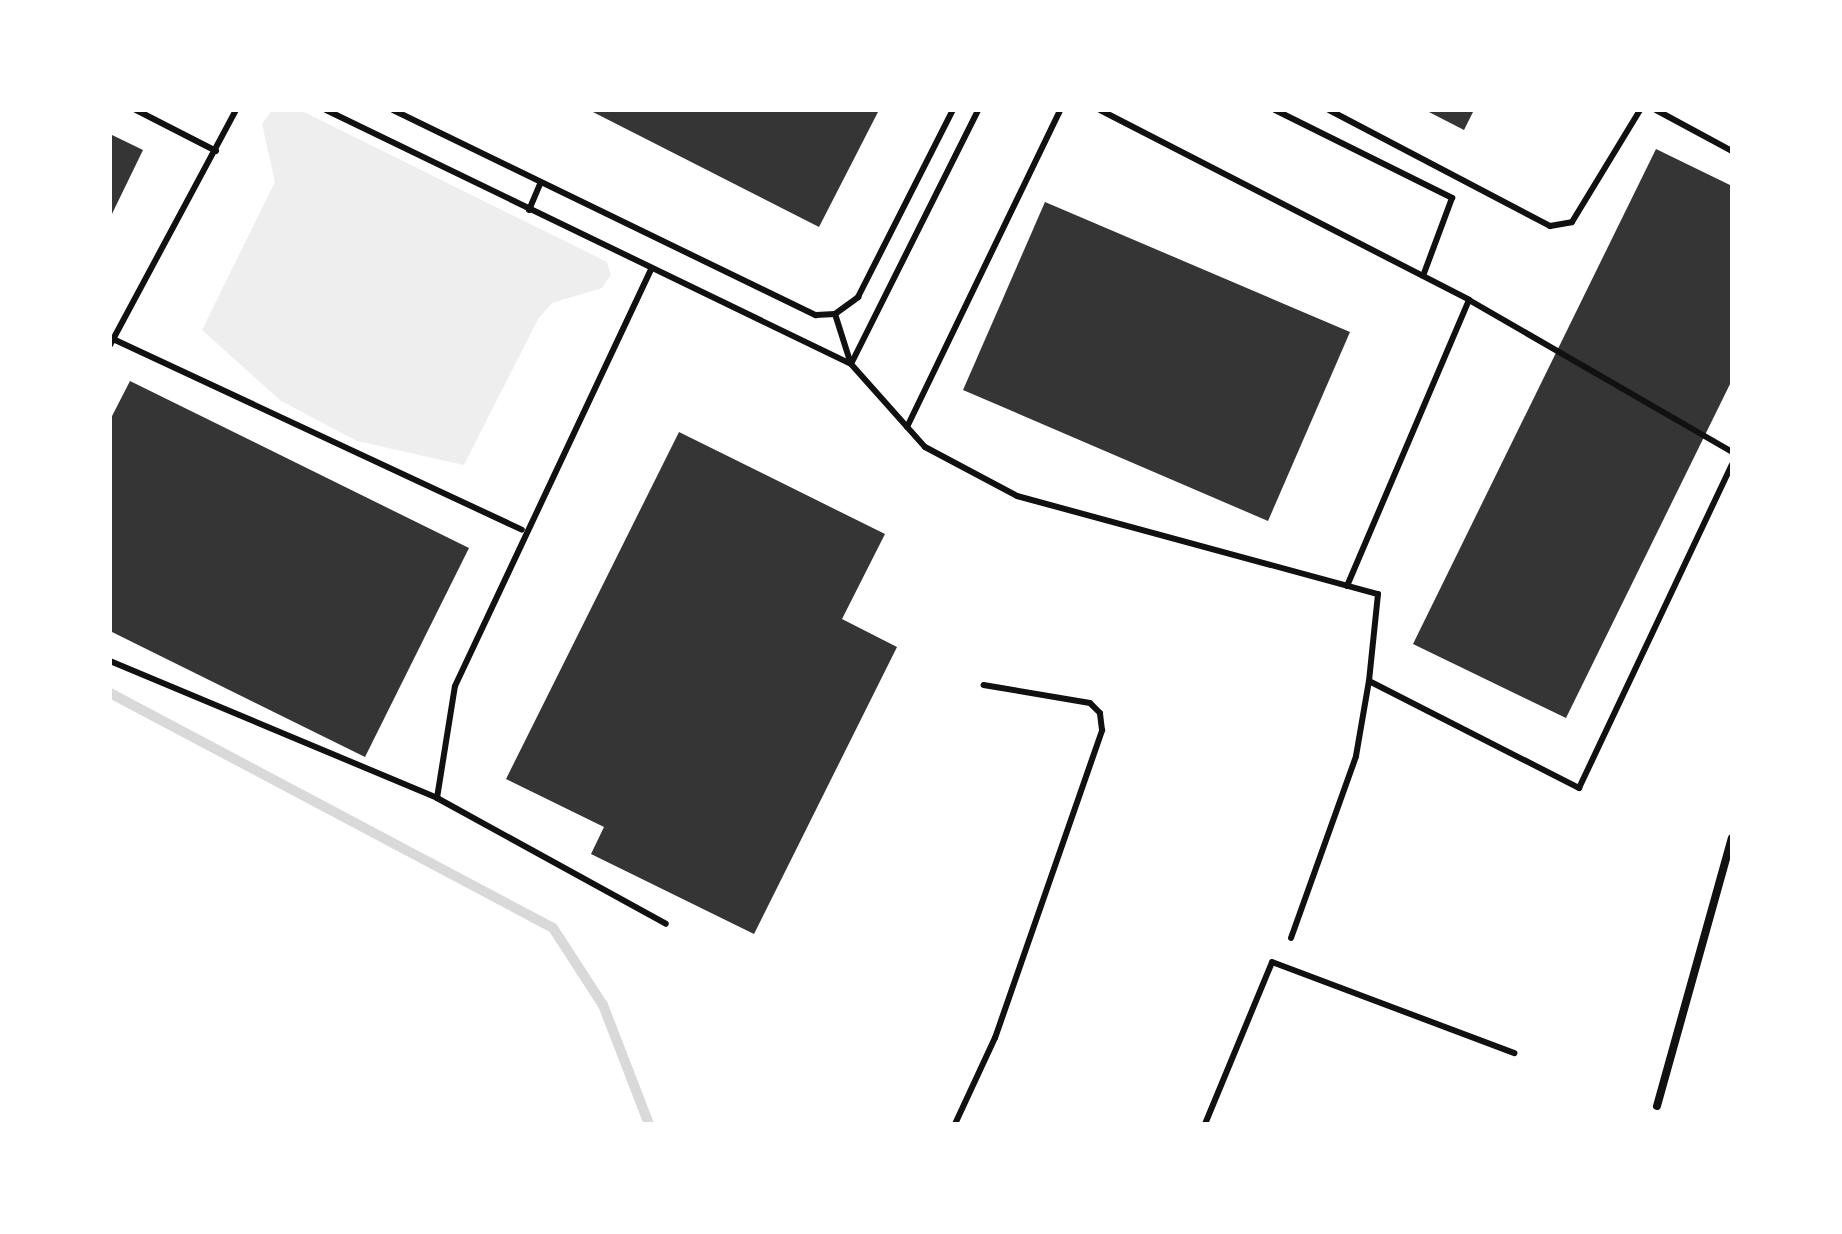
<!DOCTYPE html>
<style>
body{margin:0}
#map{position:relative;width:1842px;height:1234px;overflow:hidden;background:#fff;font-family:Lato,sans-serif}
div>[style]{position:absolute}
.green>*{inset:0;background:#eee}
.stream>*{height:10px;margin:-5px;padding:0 5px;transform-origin:5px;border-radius:5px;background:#d9d9d9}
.building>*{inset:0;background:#353535}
.service>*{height:6px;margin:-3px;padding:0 3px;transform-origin:3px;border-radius:3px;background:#111}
.minor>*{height:8px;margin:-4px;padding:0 4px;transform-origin:4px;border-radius:4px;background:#111}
span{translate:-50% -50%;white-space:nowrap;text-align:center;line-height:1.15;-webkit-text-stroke:6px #fff;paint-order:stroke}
.frame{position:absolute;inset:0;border:112px solid #fff;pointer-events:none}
</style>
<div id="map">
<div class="green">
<div style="clip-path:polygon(272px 110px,300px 110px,607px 262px,611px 275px,602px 288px,552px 303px,538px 319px,464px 465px,357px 441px,281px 401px,202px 330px,275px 182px,262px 124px)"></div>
</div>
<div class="stream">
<div style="left:110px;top:693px;width:501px;rotate:27.94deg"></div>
<div style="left:553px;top:928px;width:92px;rotate:57deg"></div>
<div style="left:603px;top:1005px;width:128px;rotate:68.9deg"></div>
</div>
<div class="building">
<div style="clip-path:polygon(589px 110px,879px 110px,819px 227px)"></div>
<div style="clip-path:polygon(1425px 110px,1474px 110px,1464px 130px)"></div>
<div style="clip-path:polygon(110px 134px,143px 150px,110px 218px)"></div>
<div style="clip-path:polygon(1656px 149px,1732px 186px,1732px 380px,1566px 718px,1413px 644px)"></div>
<div style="clip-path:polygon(1045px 202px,1350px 332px,1268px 521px,963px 390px)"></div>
<div style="clip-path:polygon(130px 381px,469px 548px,365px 757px,110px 631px,110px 420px)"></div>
<div style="clip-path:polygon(679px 432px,885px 534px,842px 619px,897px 647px,754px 934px,591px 854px,604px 827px,506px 779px)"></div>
</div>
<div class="service">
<div style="left:136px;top:110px;width:90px;rotate:27.1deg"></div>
<div style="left:326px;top:110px;width:583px;rotate:25.82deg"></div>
<div style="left:851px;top:364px;width:284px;rotate:-63.4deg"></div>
<div style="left:393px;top:110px;width:470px;rotate:25.9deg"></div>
<div style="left:816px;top:315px;width:19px;rotate:-3deg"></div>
<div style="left:835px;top:314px;width:29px;rotate:-36deg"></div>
<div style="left:858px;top:297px;width:210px;rotate:-63.1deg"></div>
<div style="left:1100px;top:110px;width:415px;rotate:27.2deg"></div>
<div style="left:1469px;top:300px;width:304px;rotate:30deg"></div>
<div style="left:1275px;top:110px;width:198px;rotate:26.4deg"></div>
<div style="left:1452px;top:198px;width:83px;rotate:110.4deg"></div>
<div style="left:1329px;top:110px;width:250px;rotate:27.7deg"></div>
<div style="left:1550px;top:226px;width:22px;rotate:-10deg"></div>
<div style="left:1572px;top:222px;width:131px;rotate:-58.7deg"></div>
<div style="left:1656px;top:110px;width:86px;rotate:28.3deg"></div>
<div style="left:529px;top:210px;width:30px;rotate:-67deg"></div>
<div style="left:835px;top:314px;width:52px;rotate:72.3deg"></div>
<div style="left:851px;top:364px;width:111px;rotate:48.3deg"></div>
<div style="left:925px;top:447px;width:104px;rotate:28deg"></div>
<div style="left:1017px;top:496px;width:374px;rotate:15.2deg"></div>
<div style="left:1378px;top:594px;width:87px;rotate:95.9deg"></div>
<div style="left:1369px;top:681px;width:236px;rotate:27deg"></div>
<div style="left:1579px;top:788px;width:357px;rotate:-64.7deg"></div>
<div style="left:113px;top:339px;width:451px;rotate:25deg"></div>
<div style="left:110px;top:345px;width:267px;rotate:-61.8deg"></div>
<div style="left:907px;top:427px;width:352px;rotate:-64.2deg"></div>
<div style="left:1347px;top:586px;width:311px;rotate:-66.9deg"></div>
<div style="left:110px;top:661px;width:355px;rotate:22.7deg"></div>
<div style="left:437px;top:798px;width:261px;rotate:28.8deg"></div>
<div style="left:437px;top:798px;width:113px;rotate:-80.9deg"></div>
<div style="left:455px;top:686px;width:461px;rotate:-64.8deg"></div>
<div style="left:1291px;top:938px;width:193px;rotate:-70.3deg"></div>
<div style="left:1356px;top:756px;width:76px;rotate:-80.2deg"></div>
<div style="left:955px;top:1124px;width:95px;rotate:-65.1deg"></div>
<div style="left:995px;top:1038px;width:326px;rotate:-70.8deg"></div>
<div style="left:1102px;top:730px;width:17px;rotate:-97deg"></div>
<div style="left:1100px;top:713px;width:14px;rotate:-135deg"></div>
<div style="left:1090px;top:703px;width:108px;rotate:-170.4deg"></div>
<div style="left:1205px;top:1124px;width:175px;rotate:-67.5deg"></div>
<div style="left:1272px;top:962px;width:259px;rotate:20.6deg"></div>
</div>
<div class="minor">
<div style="left:1657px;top:1106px;width:278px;rotate:-74.4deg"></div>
</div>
<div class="frame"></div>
</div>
